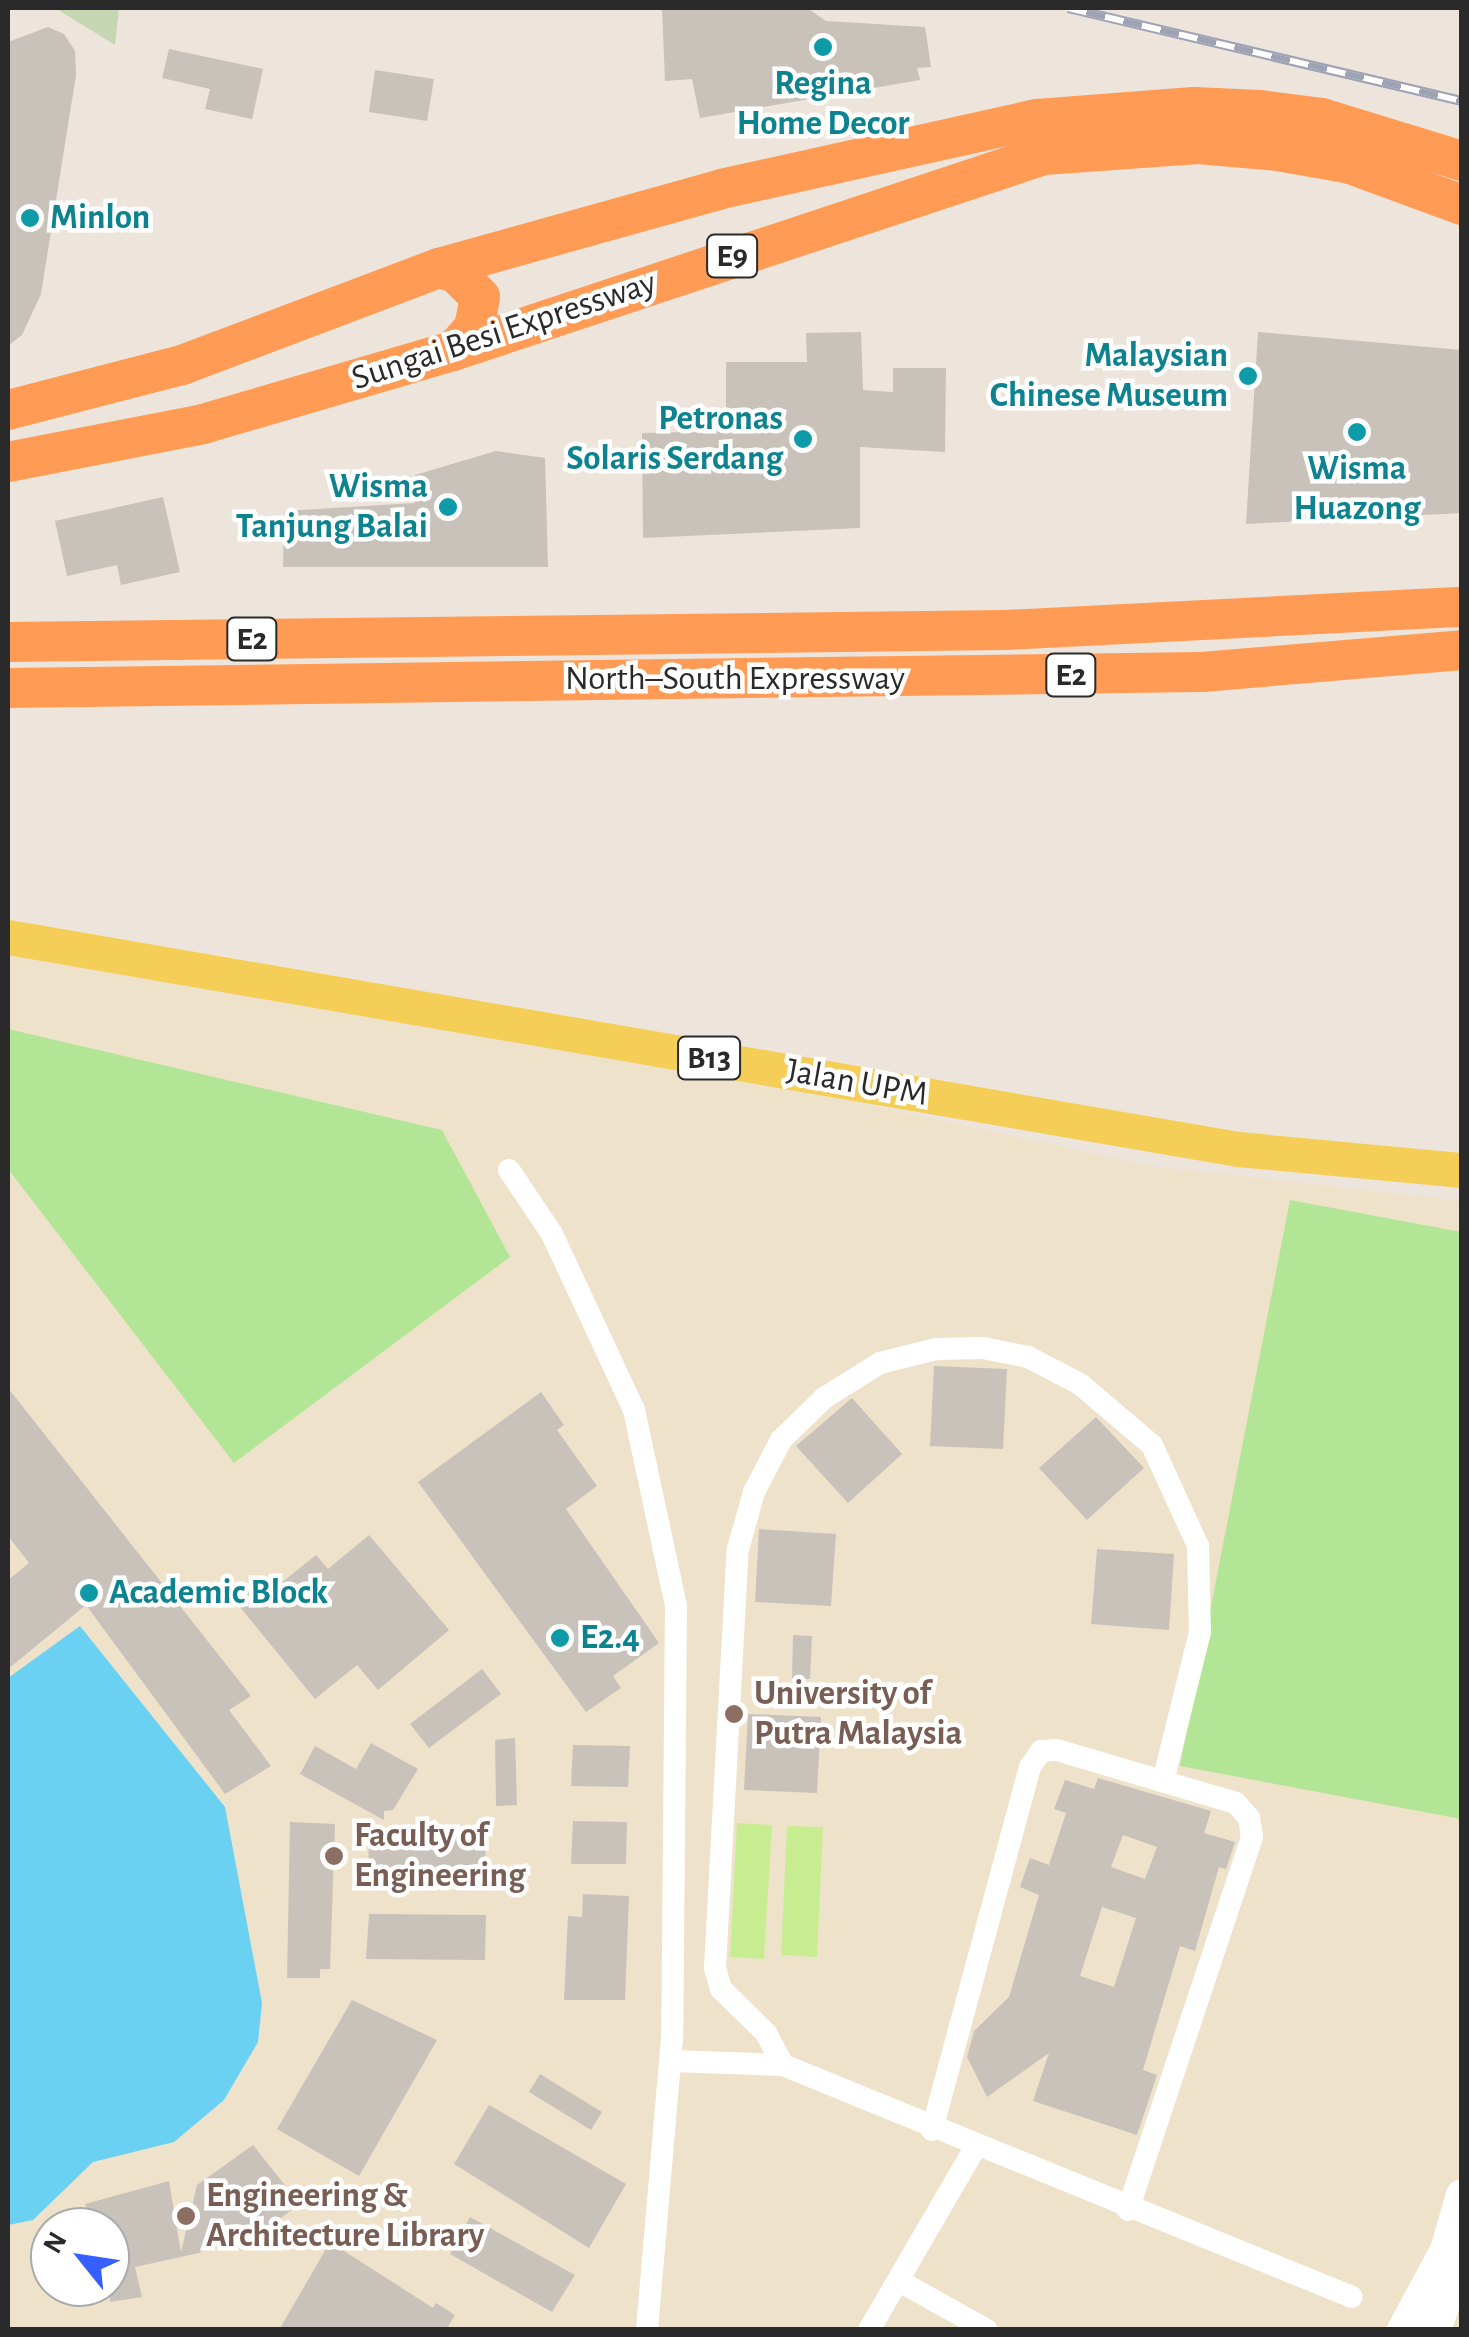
<!DOCTYPE html>
<meta charset="utf-8">
<style>
body{margin:0}
#map{position:relative;width:1469px;height:2337px;overflow:hidden;background:#ede5db;font-family:"Alegreya Sans",sans-serif}
div>[style]{position:absolute}
.education>*{inset:0;background:#efe2ca}
.green>*{inset:0;background:#b2e596}
.cemetery>*{inset:0;background:#c5d7b2}
.pitch>*{inset:0;background:#c8ed91}
.water>*{inset:0;background:#6ad1f3}
.building>*{inset:0;background:#c8c2bb}
.minor>*{height:22px;margin:-11px;padding:0 11px;transform-origin:11px;border-radius:11px;background:#fff}
.secondary>*{height:32px;margin:-16px;padding:0 16px;transform-origin:16px;border-radius:16px;background:#fff}
.primary>*{height:35px;margin:-17.5px;padding:0 17.5px;transform-origin:17.5px;border-radius:17.5px;background:#f5ce57}
.motorway>*{height:40px;margin:-20px;padding:0 20px;transform-origin:20px;border-radius:20px;background:#ff9b54}
.rail>*{height:10px;margin-top:-5px;transform-origin:0;background:repeating-linear-gradient(90deg,#fff 0 19px,#9ea2b5 0 38px);box-sizing:border-box;border-block:2px solid #9ea2b5}
.dots>*{width:28px;height:28px;translate:-50% -50%;box-sizing:border-box;border:5px solid #fff;border-radius:50%}
span{translate:-50% -50%;white-space:nowrap;text-align:center;line-height:1.15;-webkit-text-stroke:9px #fff;paint-order:stroke}
.shield-label span{padding:2px 8px;background:#fff;border:2px solid;border-radius:8px;-webkit-text-stroke-width:0}
.shield-label{font-size:32px;color:#2a2a2a;font-weight:700}
.culture-label{font-size:35px;color:#0d838f;font-weight:700}
.left{translate:0 -50%;text-align:left}
.right{translate:-100% -50%;text-align:right}
.street-label{font-size:35px;color:#2a2a2a}
.education-label{font-size:35px;color:#785e54;font-weight:700}
.frame{position:absolute;inset:0;border:10px solid #2a2a2a;pointer-events:none}
.north{position:absolute;left:30px;top:2207px;width:100px;height:100px;box-sizing:border-box;background:#fff;border:2px solid #aaa;border-radius:50%;rotate:300deg;font-size:28px;font-weight:700;line-height:40px;text-align:center;color:#2a2a2a}
.north::after{content:'';display:block;margin:auto;width:35px;height:45px;background:#365fff;clip-path:polygon(50% 0,100% 100%,50% 72%,0 100%)}
</style>
<div id="map">
<div class="education">
<div style="clip-path:polygon(evenodd,8px 952px,783px 1086px,1150px 1166px,1461px 1201px,1461px 2329px,8px 2329px,8px 952px,50px 2227px,110px 2227px,110px 2287px,50px 2287px,50px 2227px)"></div>
</div>
<div class="green">
<div style="clip-path:polygon(8px 1029px,442px 1130px,510px 1257px,234px 1463px,8px 1169px)"></div>
<div style="clip-path:polygon(1290px 1200px,1461px 1232px,1461px 1819px,1180px 1766px)"></div>
</div>
<div class="cemetery">
<div style="clip-path:polygon(55px 8px,119px 8px,115px 45px)"></div>
</div>
<div class="pitch">
<div style="clip-path:polygon(737px 1823px,772px 1825px,764px 1959px,730px 1957px)"></div>
<div style="clip-path:polygon(787px 1826px,823px 1827px,817px 1957px,781px 1955px)"></div>
</div>
<div class="water">
<div style="clip-path:polygon(80px 1626px,225px 1807px,262px 2003px,258px 2042px,224px 2100px,174px 2142px,93px 2162px,33px 2220px,8px 2225px,8px 1678px)"></div>
</div>
<div class="building">
<div style="clip-path:polygon(662px 8px,807px 8px,826px 21px,925px 27px,931px 67px,917px 68px,920px 80px,700px 118px,692px 79px,665px 81px)"></div>
<div style="clip-path:polygon(48px 27px,64px 34px,75px 51px,76px 75px,41px 294px,22px 335px,8px 346px,8px 42px)"></div>
<div style="clip-path:polygon(169px 49px,263px 69px,252px 119px,205px 109px,210px 89px,162px 78px)"></div>
<div style="clip-path:polygon(375px 70px,434px 79px,427px 121px,369px 112px)"></div>
<div style="clip-path:polygon(861px 332px,863px 390px,893px 392px,893px 368px,946px 368px,945px 452px,860px 447px,860px 528px,643px 538px,642px 433px,726px 431px,726px 362px,807px 362px,806px 333px)"></div>
<div style="clip-path:polygon(1258px 332px,1462px 350px,1462px 513px,1246px 524px)"></div>
<div style="clip-path:polygon(496px 451px,545px 458px,548px 567px,283px 567px,284px 511px,415px 503px,415px 475px)"></div>
<div style="clip-path:polygon(163px 497px,180px 572px,121px 585px,117px 565px,67px 576px,55px 521px)"></div>
<div style="clip-path:polygon(934px 1366px,1007px 1369px,1003px 1449px,930px 1446px)"></div>
<div style="clip-path:polygon(8px 1388px,251px 1696px,229px 1710px,271px 1766px,225px 1794px,86px 1605px,8px 1669px,8px 1580px,29px 1563px,8px 1536px)"></div>
<div style="clip-path:polygon(541px 1392px,564px 1425px,557px 1430px,597px 1486px,566px 1509px,659px 1643px,613px 1676px,621px 1688px,586px 1712px,418px 1482px)"></div>
<div style="clip-path:polygon(852px 1398px,902px 1454px,848px 1503px,796px 1446px)"></div>
<div style="clip-path:polygon(1096px 1417px,1144px 1468px,1087px 1520px,1039px 1468px)"></div>
<div style="clip-path:polygon(759px 1529px,836px 1534px,831px 1606px,755px 1602px)"></div>
<div style="clip-path:polygon(369px 1535px,449px 1630px,378px 1690px,357px 1665px,315px 1699px,235px 1601px,260px 1581px,270px 1592px,316px 1555px,328px 1569px)"></div>
<div style="clip-path:polygon(1097px 1549px,1174px 1554px,1169px 1630px,1091px 1624px)"></div>
<div style="clip-path:polygon(793px 1635px,812px 1636px,810px 1679px,792px 1679px)"></div>
<div style="clip-path:polygon(482px 1669px,501px 1694px,429px 1748px,410px 1724px)"></div>
<div style="clip-path:polygon(748px 1714px,821px 1717px,817px 1793px,744px 1790px)"></div>
<div style="clip-path:polygon(515px 1738px,517px 1805px,496px 1806px,495px 1740px)"></div>
<div style="clip-path:polygon(371px 1743px,418px 1769px,393px 1810px,384px 1811px,384px 1820px,300px 1774px,315px 1746px,356px 1769px)"></div>
<div style="clip-path:polygon(573px 1745px,630px 1746px,628px 1787px,571px 1786px)"></div>
<div style="clip-path:polygon(evenodd,1098px 1778px,1211px 1811px,1204px 1833px,1235px 1842px,1226px 1869px,1219px 1867px,1195px 1951px,1180px 1946px,1143px 2070px,1157px 2075px,1137px 2135px,1033px 2101px,1049px 2053px,987px 2097px,967px 2057px,974px 2031px,1009px 1997px,1039px 1895px,1020px 1887px,1030px 1858px,1049px 1865px,1066px 1813px,1054px 1809px,1065px 1780px,1094px 1789px,1098px 1778px,1123px 1835px,1157px 1847px,1145px 1879px,1111px 1867px,1123px 1835px,1098px 1778px,1102px 1907px,1136px 1918px,1114px 1987px,1080px 1976px,1102px 1907px)"></div>
<div style="clip-path:polygon(573px 1821px,627px 1822px,626px 1864px,571px 1864px)"></div>
<div style="clip-path:polygon(290px 1822px,335px 1824px,330px 1969px,320px 1969px,320px 1978px,287px 1978px)"></div>
<div style="clip-path:polygon(369px 1835px,486px 1836px,485px 1864px,469px 1865px,469px 1885px,368px 1882px)"></div>
<div style="clip-path:polygon(583px 1894px,629px 1896px,625px 2000px,564px 2000px,568px 1916px,582px 1917px)"></div>
<div style="clip-path:polygon(369px 1914px,486px 1915px,485px 1960px,366px 1959px)"></div>
<div style="clip-path:polygon(352px 2000px,437px 2040px,359px 2176px,277px 2129px)"></div>
<div style="clip-path:polygon(540px 2074px,602px 2112px,591px 2130px,529px 2092px)"></div>
<div style="clip-path:polygon(489px 2105px,626px 2184px,589px 2248px,454px 2164px)"></div>
<div style="clip-path:polygon(253px 2145px,300px 2204px,240px 2248px,231px 2232px,199px 2253px,135px 2267px,142px 2297px,110px 2302px,110px 2227px,92px 2227px,85px 2204px,169px 2181px,181px 2252px,197px 2185px)"></div>
<div style="clip-path:polygon(470px 2217px,575px 2275px,552px 2312px,450px 2254px)"></div>
<div style="clip-path:polygon(330px 2242px,433px 2308px,436px 2303px,455px 2315px,446px 2330px,279px 2330px)"></div>
</div>
<div class="minor">
<div style="left:509px;top:1170px;width:77px;rotate:56.1deg"></div>
<div style="left:552px;top:1234px;width:194px;rotate:65deg"></div>
<div style="left:634px;top:1410px;width:200px;rotate:77.9deg"></div>
<div style="left:676px;top:1606px;width:432px;rotate:90.5deg"></div>
<div style="left:672px;top:2038px;width:293px;rotate:94.9deg"></div>
<div style="left:671px;top:2061px;width:112px;rotate:2deg"></div>
<div style="left:783px;top:2065px;width:614px;rotate:22.18deg"></div>
<div style="left:783px;top:2065px;width:36px;rotate:-118deg"></div>
<div style="left:766px;top:2033px;width:63px;rotate:-135.6deg"></div>
<div style="left:721px;top:1989px;width:22px;rotate:-106deg"></div>
<div style="left:715px;top:1968px;width:420px;rotate:-86.9deg"></div>
<div style="left:738px;top:1549px;width:59px;rotate:-74.3deg"></div>
<div style="left:754px;top:1492px;width:59px;rotate:-62.6deg"></div>
<div style="left:781px;top:1440px;width:60px;rotate:-44.3deg"></div>
<div style="left:824px;top:1398px;width:66px;rotate:-32deg"></div>
<div style="left:880px;top:1363px;width:58px;rotate:-14deg"></div>
<div style="left:936px;top:1349px;width:47px;rotate:-1.2deg"></div>
<div style="left:983px;top:1348px;width:46px;rotate:11.3deg"></div>
<div style="left:1028px;top:1357px;width:59px;rotate:27.4deg"></div>
<div style="left:1080px;top:1384px;width:94px;rotate:40.3deg"></div>
<div style="left:1152px;top:1445px;width:111px;rotate:65.5deg"></div>
<div style="left:1198px;top:1546px;width:86px;rotate:88.7deg"></div>
<div style="left:1200px;top:1632px;width:154px;rotate:103.9deg"></div>
<div style="left:932px;top:2130px;width:376px;rotate:-74.9deg"></div>
<div style="left:1030px;top:1767px;width:19px;rotate:-55deg"></div>
<div style="left:1041px;top:1751px;width:16px;rotate:-4deg"></div>
<div style="left:1057px;top:1750px;width:187px;rotate:16.5deg"></div>
<div style="left:1236px;top:1803px;width:20px;rotate:49deg"></div>
<div style="left:1249px;top:1818px;width:19px;rotate:81deg"></div>
<div style="left:1252px;top:1837px;width:393px;rotate:108.4deg"></div>
<div style="left:901px;top:2282px;width:98px;rotate:29.2deg"></div>
<div style="left:869px;top:2330px;width:211px;rotate:-59.8deg"></div>
</div>
<div class="secondary">
<div style="left:1403px;top:2330px;width:91px;rotate:-61.7deg"></div>
<div style="left:1446px;top:2250px;width:57px;rotate:-73.8deg"></div>
<div style="left:1435px;top:2330px;width:43px;rotate:-71.1deg"></div>
<div style="left:1449px;top:2289px;width:39px;rotate:-94deg"></div>
</div>
<div class="primary">
<div style="left:8px;top:937px;width:1248px;rotate:9.78deg"></div>
<div style="left:1238px;top:1149px;width:225px;rotate:5.4deg"></div>
</div>
<div class="motorway">
<div style="left:439px;top:268px;width:18px;rotate:16deg"></div>
<div style="left:456px;top:273px;width:34px;rotate:45deg"></div>
<div style="left:480px;top:297px;width:32px;rotate:101deg"></div>
<div style="left:474px;top:328px;width:31px;rotate:132deg"></div>
<div style="left:8px;top:410px;width:180px;rotate:-14.5deg"></div>
<div style="left:182px;top:365px;width:275px;rotate:-20.7deg"></div>
<div style="left:439px;top:268px;width:293px;rotate:-15.6deg"></div>
<div style="left:721px;top:189px;width:324px;rotate:-12.5deg"></div>
<div style="left:1037px;top:119px;width:157px;rotate:-4.4deg"></div>
<div style="left:1194px;top:107px;width:66px;rotate:2.6deg"></div>
<div style="left:1260px;top:110px;width:63px;rotate:7.4deg"></div>
<div style="left:1322px;top:118px;width:146px;rotate:17.1deg"></div>
<div style="left:8px;top:462px;width:199px;rotate:-11deg"></div>
<div style="left:203px;top:424px;width:260px;rotate:-16.3deg"></div>
<div style="left:453px;top:351px;width:623px;rotate:-18.35deg"></div>
<div style="left:1044px;top:155px;width:154px;rotate:-4.1deg"></div>
<div style="left:1198px;top:144px;width:80px;rotate:5deg"></div>
<div style="left:1278px;top:151px;width:73px;rotate:10.2deg"></div>
<div style="left:1350px;top:164px;width:119px;rotate:20.1deg"></div>
<div style="left:8px;top:642px;width:997px;rotate:-0.69deg"></div>
<div style="left:1005px;top:630px;width:458px;rotate:-2.9deg"></div>
<div style="left:8px;top:688px;width:1194px;rotate:-0.77deg"></div>
<div style="left:1202px;top:672px;width:261px;rotate:-4.8deg"></div>
</div>
<div class="rail">
<div style="left:1068px;top:8px;width:405px;rotate:13.3deg"></div>
</div>
<div class="dots">
<div style="left:823px;top:47px;background:#0f9aa8"></div>
<div style="left:30px;top:218px;background:#0f9aa8"></div>
<div style="left:1248px;top:376px;background:#0f9aa8"></div>
<div style="left:1357px;top:432px;background:#0f9aa8"></div>
<div style="left:803px;top:439px;background:#0f9aa8"></div>
<div style="left:448px;top:507px;background:#0f9aa8"></div>
<div style="left:89px;top:1593px;background:#0f9aa8"></div>
<div style="left:560px;top:1638px;background:#0f9aa8"></div>
<div style="left:734px;top:1714px;background:#8d6e63"></div>
<div style="left:334px;top:1856px;background:#8d6e63"></div>
<div style="left:186px;top:2216px;background:#8d6e63"></div>
</div>
<div class="shield-label">
<span style="left:732px;top:256px">E9</span>
<span style="left:252px;top:639px">E2</span>
<span style="left:1071px;top:675px">E2</span>
<span style="left:709px;top:1058px">B13</span>
</div>
<div class="culture-label">
<span style="left:823px;top:104px">Regina<br>Home Decor</span>
<span class="left" style="left:50px;top:218px">Minlon</span>
<span class="right" style="left:1228px;top:376px">Malaysian<br>Chinese Museum</span>
<span class="right" style="left:783px;top:439px">Petronas<br>Solaris Serdang</span>
<span style="left:1357px;top:489px">Wisma<br>Huazong</span>
<span class="right" style="left:428px;top:507px">Wisma<br>Tanjung Balai</span>
<span class="left" style="left:109px;top:1593px">Academic Block</span>
<span class="left" style="left:580px;top:1638px">E2.4</span>
</div>
<div class="street-label">
<span style="left:504px;top:331px;rotate:-18deg">Sungai Besi Expressway</span>
<span style="left:735px;top:679px">North–South Expressway</span>
<span style="left:857px;top:1083px;rotate:10deg">Jalan UPM</span>
</div>
<div class="education-label">
<span class="left" style="left:754px;top:1714px">University of<br>Putra Malaysia</span>
<span class="left" style="left:354px;top:1856px">Faculty of<br>Engineering</span>
<span class="left" style="left:206px;top:2216px">Engineering &amp;<br>Architecture Library</span>
</div>
<div class="frame"></div>
<div class="north">N</div>
</div>
